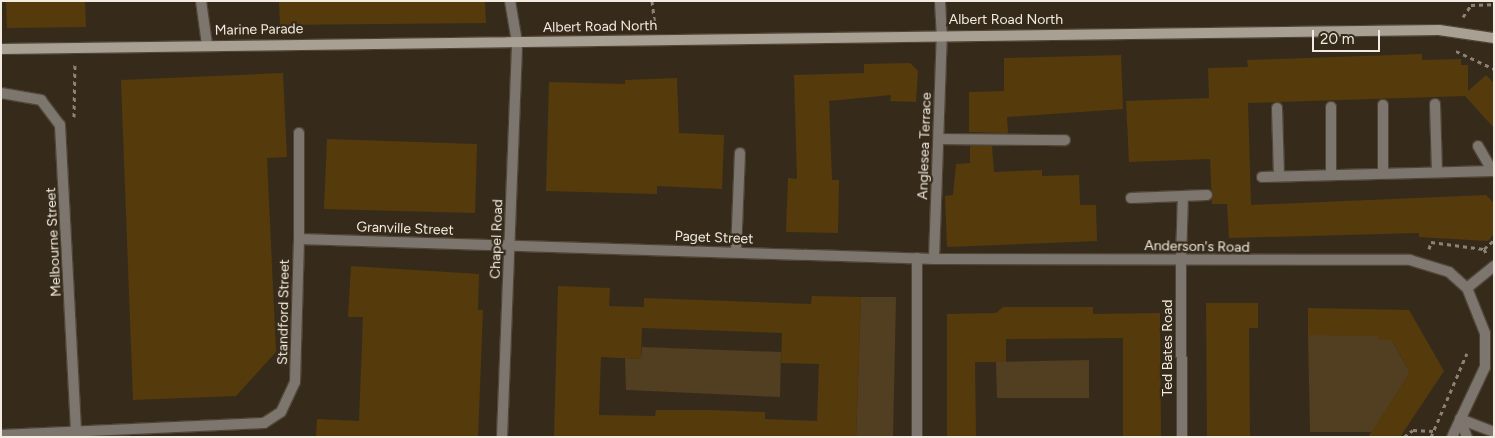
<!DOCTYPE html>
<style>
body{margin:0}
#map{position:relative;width:1495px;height:438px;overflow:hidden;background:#362b1b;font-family:Figtree,sans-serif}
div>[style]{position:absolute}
.green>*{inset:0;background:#523e20}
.building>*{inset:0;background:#553a0c}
.path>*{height:3px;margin-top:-1.5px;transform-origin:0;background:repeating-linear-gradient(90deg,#8c8376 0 4px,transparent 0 8px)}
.roads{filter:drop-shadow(1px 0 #504637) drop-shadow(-1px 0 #504637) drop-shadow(0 1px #504637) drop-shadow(0 -1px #504637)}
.service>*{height:10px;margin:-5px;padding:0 5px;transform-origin:5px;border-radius:5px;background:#7c766f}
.minor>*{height:10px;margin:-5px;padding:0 5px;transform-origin:5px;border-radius:5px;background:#7c766f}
.tertiary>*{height:10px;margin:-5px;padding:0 5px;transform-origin:5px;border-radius:5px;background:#7c766f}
.secondary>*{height:10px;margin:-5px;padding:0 5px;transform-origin:5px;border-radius:5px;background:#a9a094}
span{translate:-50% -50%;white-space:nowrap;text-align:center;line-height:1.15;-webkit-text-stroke:4.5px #362b1b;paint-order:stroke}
.street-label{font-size:14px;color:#f2ebe1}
.frame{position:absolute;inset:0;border:2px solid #f2ebe1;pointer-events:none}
.scale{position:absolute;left:1312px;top:30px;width:68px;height:22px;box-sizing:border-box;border:2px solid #f2ebe1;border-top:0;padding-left:6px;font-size:15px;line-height:18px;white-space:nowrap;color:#f2ebe1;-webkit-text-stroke:4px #362b1b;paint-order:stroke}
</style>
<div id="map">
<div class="green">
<div style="clip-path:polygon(861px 297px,896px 297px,893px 437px,856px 437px)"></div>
<div style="clip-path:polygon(1308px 335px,1378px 335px,1378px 340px,1392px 340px,1410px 373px,1372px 432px,1310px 432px)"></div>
<div style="clip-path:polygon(642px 347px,781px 352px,780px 397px,626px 390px,625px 358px,641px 359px)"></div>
<div style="clip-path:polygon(1089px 360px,1089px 398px,997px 398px,996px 362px)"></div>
</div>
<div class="building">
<div style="clip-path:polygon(6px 1px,85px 1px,86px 27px,7px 28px)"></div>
<div style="clip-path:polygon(279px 1px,485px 1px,486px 23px,280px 25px)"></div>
<div style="clip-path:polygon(1422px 54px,1422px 60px,1461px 59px,1461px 65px,1468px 65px,1468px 91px,1486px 75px,1494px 83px,1494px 128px,1465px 96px,1248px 103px,1251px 205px,1486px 195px,1494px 203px,1494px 234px,1488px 241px,1419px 237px,1419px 233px,1229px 238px,1227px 204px,1212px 204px,1210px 159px,1129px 162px,1126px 101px,1209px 98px,1208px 68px,1248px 67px,1247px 60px)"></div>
<div style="clip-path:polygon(1121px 55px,1123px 109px,1007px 117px,1008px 133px,969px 132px,969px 92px,1004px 91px,1004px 58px)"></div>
<div style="clip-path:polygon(910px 63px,918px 71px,916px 102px,890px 101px,891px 95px,829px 101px,832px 180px,839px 180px,838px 233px,786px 232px,788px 178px,797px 179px,794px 75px,864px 73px,864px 64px)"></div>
<div style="clip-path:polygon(283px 73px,287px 157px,267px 158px,276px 352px,236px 396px,133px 400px,121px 80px)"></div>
<div style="clip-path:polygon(677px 78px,679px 133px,724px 135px,722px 189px,657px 186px,657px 194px,546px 191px,549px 82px,625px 84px,625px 80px)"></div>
<div style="clip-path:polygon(327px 139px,477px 144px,475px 213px,324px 209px)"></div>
<div style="clip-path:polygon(970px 146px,992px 146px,994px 172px,1042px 170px,1042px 176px,1079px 175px,1080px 205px,1096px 205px,1097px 241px,947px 247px,945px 196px,953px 195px,956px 164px,970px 163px)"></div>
<div style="clip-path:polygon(351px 266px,479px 274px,478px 310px,483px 310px,478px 437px,316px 437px,317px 419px,359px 421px,363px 317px,348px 317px)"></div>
<div style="clip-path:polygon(evenodd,558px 286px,610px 288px,609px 306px,644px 307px,644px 298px,811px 304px,812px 296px,861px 297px,856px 437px,554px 437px,558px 286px,642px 328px,782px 333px,781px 363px,819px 364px,817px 421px,765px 419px,765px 412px,710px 410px,656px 410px,655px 416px,599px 415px,601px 357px,641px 359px,642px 328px)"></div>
<div style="clip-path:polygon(1206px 303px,1258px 303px,1258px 328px,1249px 328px,1250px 437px,1207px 437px)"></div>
<div style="clip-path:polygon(1003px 307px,1093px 307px,1093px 314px,1160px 313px,1161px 437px,1123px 437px,1123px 338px,1006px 339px,1006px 362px,975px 362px,976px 437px,947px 437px,947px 314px,996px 313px)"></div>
<div style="clip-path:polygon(1308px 308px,1409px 310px,1444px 371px,1400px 437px,1368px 437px,1410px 373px,1392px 340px,1378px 340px,1378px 336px,1308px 335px)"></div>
</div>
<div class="path">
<div style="left:652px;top:1px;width:24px;rotate:83deg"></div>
<div style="left:1463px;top:17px;width:14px;rotate:-56deg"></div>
<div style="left:1471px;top:5px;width:23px;rotate:-2deg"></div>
<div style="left:1456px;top:51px;width:42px;rotate:25.3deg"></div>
<div style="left:74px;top:117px;width:55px;rotate:-89deg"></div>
<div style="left:1429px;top:249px;width:7px;rotate:-74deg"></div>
<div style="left:1431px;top:242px;width:53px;rotate:7.5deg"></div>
<div style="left:1484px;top:249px;width:4px;rotate:63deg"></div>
<div style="left:1484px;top:249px;width:13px;rotate:-42deg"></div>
<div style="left:1404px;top:437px;width:11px;rotate:-38deg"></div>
<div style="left:1413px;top:430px;width:20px;rotate:3deg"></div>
<div style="left:1431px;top:437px;width:91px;rotate:-66.8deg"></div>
</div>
<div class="roads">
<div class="service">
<div style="left:201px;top:1px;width:43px;rotate:82.1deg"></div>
<div style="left:510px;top:1px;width:42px;rotate:80.3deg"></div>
<div style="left:1435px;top:104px;width:68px;rotate:88.3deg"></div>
<div style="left:1383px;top:105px;width:68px;rotate:90deg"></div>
<div style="left:1331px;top:107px;width:68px;rotate:90deg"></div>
<div style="left:1277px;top:108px;width:68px;rotate:88.3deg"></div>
<div style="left:939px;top:139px;width:126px;rotate:0.5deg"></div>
<div style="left:1478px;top:146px;width:28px;rotate:60deg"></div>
<div style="left:1262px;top:177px;width:232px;rotate:-1.5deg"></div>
<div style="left:1131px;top:198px;width:76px;rotate:-2.3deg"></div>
<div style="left:299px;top:239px;width:106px;rotate:-90deg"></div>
<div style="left:1181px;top:259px;width:63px;rotate:-88.2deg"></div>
<div style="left:1467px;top:288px;width:35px;rotate:-39deg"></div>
<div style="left:1460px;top:419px;width:19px;rotate:69deg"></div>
</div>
<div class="minor">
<div style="left:1px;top:93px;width:41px;rotate:9.9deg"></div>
<div style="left:41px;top:100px;width:31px;rotate:53deg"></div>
<div style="left:60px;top:125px;width:305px;rotate:87deg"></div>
<div style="left:736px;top:252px;width:99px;rotate:-87.7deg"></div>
<div style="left:934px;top:259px;width:225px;rotate:-88deg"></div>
<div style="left:1181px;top:259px;width:178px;rotate:89.7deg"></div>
<div style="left:1460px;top:419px;width:36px;rotate:21deg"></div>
<div style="left:1px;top:435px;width:263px;rotate:-2.6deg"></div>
<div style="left:264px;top:423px;width:20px;rotate:-33deg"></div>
<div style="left:281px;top:412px;width:33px;rotate:-65deg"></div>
<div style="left:295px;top:382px;width:143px;rotate:-88.4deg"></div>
<div style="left:299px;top:239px;width:635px;rotate:1.8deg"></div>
<div style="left:934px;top:259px;width:476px;rotate:0.1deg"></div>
<div style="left:1410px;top:260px;width:41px;rotate:17.1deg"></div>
<div style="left:1449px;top:272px;width:24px;rotate:42deg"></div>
<div style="left:1467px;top:288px;width:48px;rotate:68.2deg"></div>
<div style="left:1485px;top:333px;width:34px;rotate:90deg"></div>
<div style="left:1485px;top:367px;width:77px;rotate:115.2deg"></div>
<div style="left:917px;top:437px;width:179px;rotate:-90deg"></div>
</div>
<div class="tertiary">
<div style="left:940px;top:1px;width:33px;rotate:87deg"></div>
<div style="left:502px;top:437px;width:395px;rotate:-87.8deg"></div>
</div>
<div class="secondary">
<div style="left:1px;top:49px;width:1438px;rotate:-0.76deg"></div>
<div style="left:1439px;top:30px;width:56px;rotate:8.3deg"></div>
</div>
</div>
<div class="street-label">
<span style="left:1006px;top:20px">Albert Road North</span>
<span style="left:600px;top:27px;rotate:-1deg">Albert Road North</span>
<span style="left:259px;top:30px;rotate:-1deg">Marine Parade</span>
<span style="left:925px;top:146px;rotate:-88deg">Anglesea Terrace</span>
<span style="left:405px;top:229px;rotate:2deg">Granville Street</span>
<span style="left:714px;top:238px;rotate:2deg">Paget Street</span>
<span style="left:497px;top:239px;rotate:-88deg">Chapel Road</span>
<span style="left:54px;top:242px;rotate:-93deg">Melbourne Street</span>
<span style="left:1197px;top:247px;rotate:1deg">Anderson's Road</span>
<span style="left:284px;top:312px;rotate:-89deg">Standford Street</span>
<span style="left:1168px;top:348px;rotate:-90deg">Ted Bates Road</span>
</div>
<div class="frame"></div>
<div class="scale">20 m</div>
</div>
